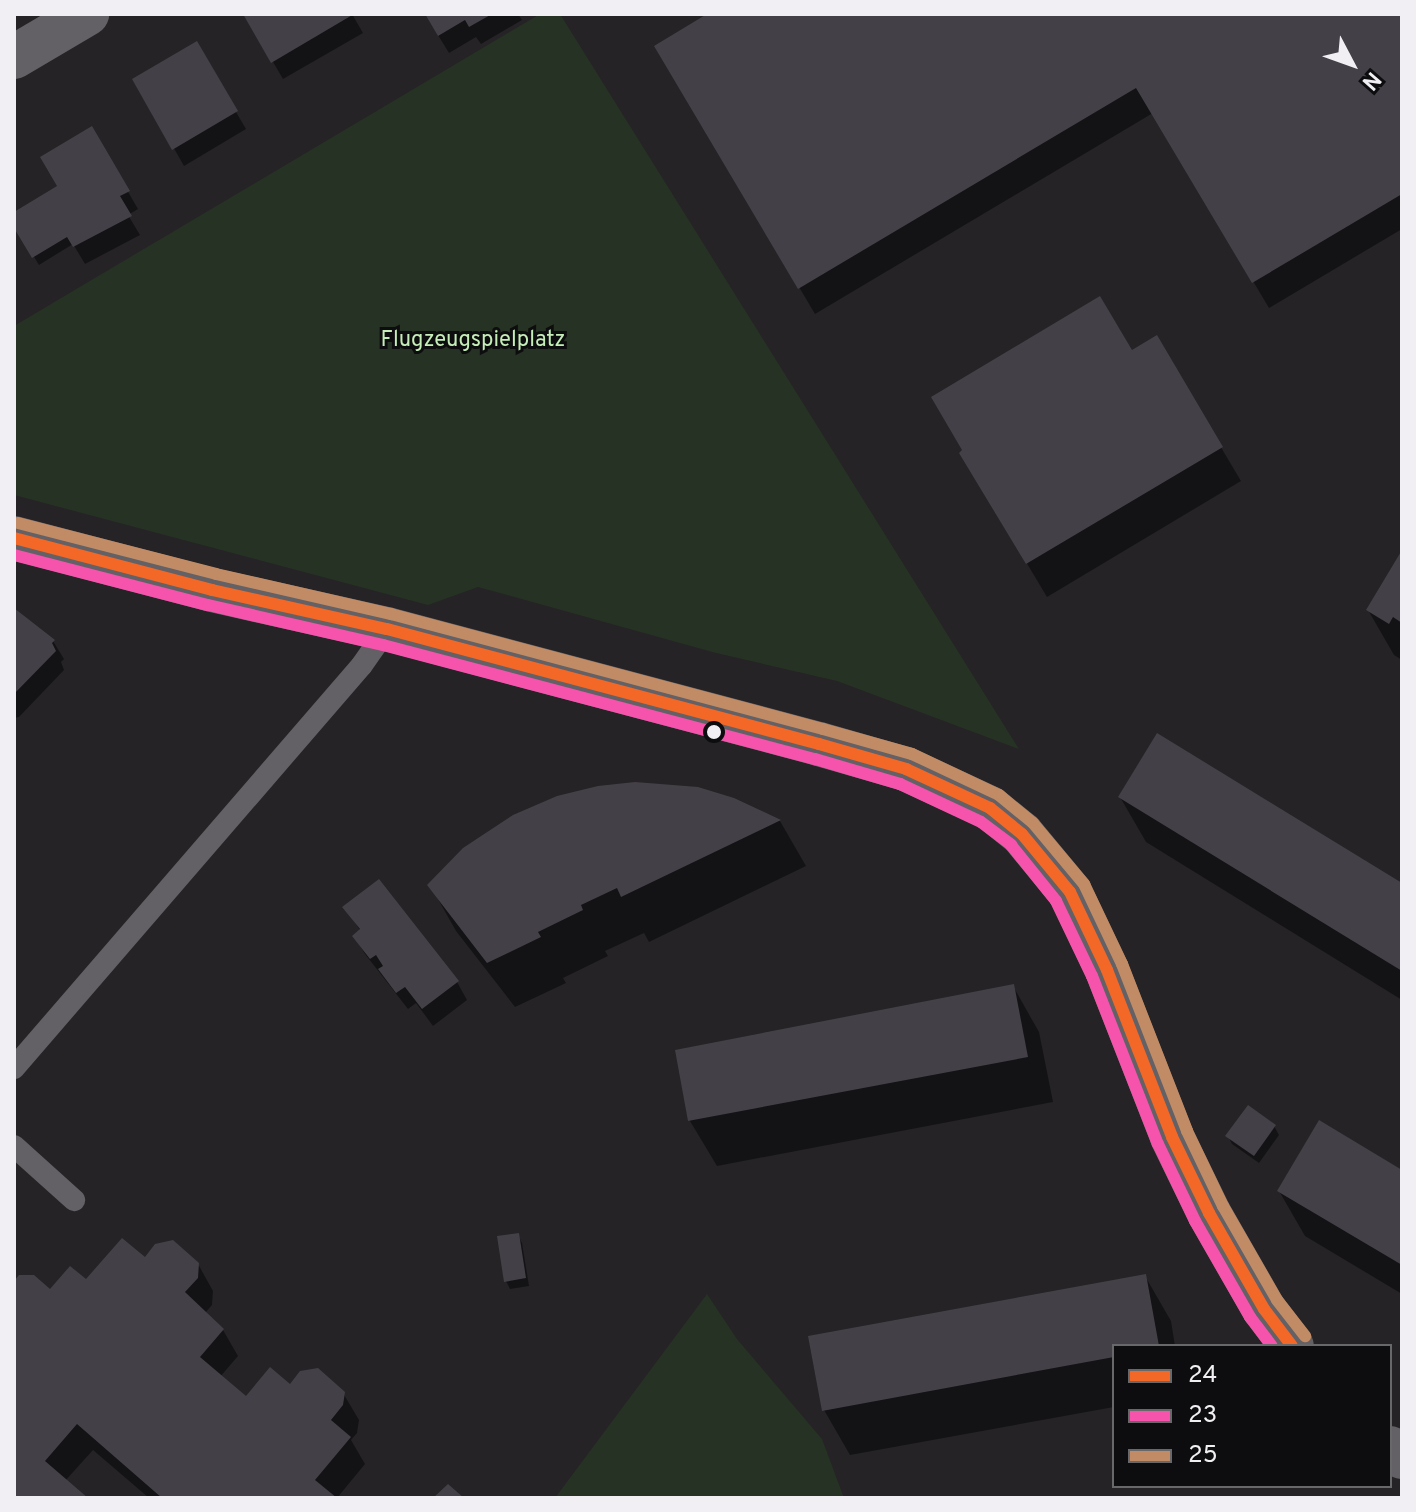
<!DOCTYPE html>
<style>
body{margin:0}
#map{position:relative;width:1416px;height:1512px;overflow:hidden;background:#252326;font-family:Overpass,sans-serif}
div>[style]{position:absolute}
.green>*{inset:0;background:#263223}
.shadow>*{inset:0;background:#0007}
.building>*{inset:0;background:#444047}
.lane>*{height:22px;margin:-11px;padding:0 11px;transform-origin:11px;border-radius:11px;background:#636165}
.street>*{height:44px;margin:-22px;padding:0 22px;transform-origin:22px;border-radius:22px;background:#636165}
.bus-1>*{height:12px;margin:-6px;padding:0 6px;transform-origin:6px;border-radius:6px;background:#f36827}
.bus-2>*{height:12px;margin:-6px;padding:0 6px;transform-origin:6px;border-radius:6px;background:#f653ac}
.bus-3>*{height:12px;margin:-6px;padding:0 6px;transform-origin:6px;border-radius:6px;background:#c18c65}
.dots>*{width:22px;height:22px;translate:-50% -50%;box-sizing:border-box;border:4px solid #0d0c0e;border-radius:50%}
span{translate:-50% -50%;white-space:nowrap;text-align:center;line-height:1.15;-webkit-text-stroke:6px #0d0c0e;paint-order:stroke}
.park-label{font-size:22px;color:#c5edb7}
.frame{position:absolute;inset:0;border:16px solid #f1eff3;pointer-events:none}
.legend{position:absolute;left:1112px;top:1344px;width:280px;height:144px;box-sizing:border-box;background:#0d0c0e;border:2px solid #68676a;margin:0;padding:10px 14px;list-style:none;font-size:24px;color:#f1eff3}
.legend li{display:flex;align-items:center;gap:16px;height:40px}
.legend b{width:40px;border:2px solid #68676a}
.north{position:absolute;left:1312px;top:24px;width:80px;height:80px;-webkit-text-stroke:6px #0d0c0e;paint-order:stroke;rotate:131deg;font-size:22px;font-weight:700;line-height:32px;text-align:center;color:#f1eff3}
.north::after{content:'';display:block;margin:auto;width:28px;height:36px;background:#f1eff3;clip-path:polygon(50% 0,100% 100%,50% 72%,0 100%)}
</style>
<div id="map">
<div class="green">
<div style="clip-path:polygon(540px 14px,560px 14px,1019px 749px,837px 681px,716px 653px,478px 587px,428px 605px,14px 495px,14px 326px)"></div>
<div style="clip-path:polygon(707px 1294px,737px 1339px,822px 1439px,844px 1498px,555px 1498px)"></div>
</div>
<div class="shadow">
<div style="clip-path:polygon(245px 14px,352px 14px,363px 33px,283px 79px)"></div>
<div style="clip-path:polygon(425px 14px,518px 14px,522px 20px,481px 44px,476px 37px,449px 53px)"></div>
<div style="clip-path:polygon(711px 14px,1402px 14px,1402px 229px,1269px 308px,1153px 113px,815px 314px,656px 46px)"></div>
<div style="clip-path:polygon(196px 44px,246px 129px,184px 166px,135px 80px)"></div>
<div style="clip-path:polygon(91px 128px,138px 209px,128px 215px,140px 235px,85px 264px,73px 244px,39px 265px,14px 224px,14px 214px,60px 187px)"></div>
<div style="clip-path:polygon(1156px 338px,1241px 481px,1047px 597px,981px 487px,965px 451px)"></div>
<div style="clip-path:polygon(1402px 554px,1402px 660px,1394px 655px,1368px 610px)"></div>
<div style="clip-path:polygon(14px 610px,53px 641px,64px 659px,61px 662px,64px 670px,19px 717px,14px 718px)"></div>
<div style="clip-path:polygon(1120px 797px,1402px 885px,1402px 1000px,1146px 842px)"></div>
<div style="clip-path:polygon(734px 800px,780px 821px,806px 866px,649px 942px,644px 933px,605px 951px,608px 956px,563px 978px,566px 983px,515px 1007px,456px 931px,430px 885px)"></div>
<div style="clip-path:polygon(345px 907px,457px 982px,467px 1000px,433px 1026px,416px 1003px,408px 1009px,365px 954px,354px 936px,361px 932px)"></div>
<div style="clip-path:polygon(1013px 986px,1039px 1032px,1053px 1102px,717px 1166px,690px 1121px,677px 1052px)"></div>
<div style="clip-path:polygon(1274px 1126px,1279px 1135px,1259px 1163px,1232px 1144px,1228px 1136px)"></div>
<div style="clip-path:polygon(1402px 1172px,1402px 1294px,1305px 1236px,1279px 1191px)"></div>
<div style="clip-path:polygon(518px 1235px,522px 1243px,529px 1286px,510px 1289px,506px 1281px)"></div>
<div style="clip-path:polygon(145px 1260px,198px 1264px,213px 1291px,212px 1305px,205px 1313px,223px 1330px,238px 1356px,220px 1377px,246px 1399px,290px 1387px,343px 1393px,359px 1420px,357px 1433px,351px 1440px,365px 1464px,337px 1498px,149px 1498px,93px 1450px,65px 1481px,85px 1498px,14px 1498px,14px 1284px,50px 1292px)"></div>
<div style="clip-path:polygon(1145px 1276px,1171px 1321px,1175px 1346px,1114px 1346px,1114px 1407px,850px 1455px,824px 1410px)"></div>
</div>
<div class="building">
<div style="clip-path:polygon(243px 14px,354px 14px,271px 63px)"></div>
<div style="clip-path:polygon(425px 14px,492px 14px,469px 27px,465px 20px,438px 36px)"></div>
<div style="clip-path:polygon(707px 14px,1402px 14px,1402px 194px,1252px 283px,1136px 88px,798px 289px,654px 46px)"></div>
<div style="clip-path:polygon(197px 41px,238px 111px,172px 150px,132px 79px)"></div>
<div style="clip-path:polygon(92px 126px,130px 191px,120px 196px,132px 216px,73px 247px,67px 237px,32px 258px,14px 228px,14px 212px,57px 186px,40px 157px)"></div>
<div style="clip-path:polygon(1100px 296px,1132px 350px,1157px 335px,1223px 447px,1026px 564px,959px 453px,962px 450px,931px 397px)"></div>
<div style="clip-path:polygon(1402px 550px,1402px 623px,1393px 617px,1389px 624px,1366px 610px)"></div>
<div style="clip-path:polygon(14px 608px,55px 640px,52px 643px,56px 651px,14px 694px)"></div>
<div style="clip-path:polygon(1157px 733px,1402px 883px,1402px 971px,1118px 797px)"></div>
<div style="clip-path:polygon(635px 782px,698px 787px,734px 798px,781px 820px,621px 897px,617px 888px,581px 905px,583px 910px,538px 932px,541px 937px,487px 963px,427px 885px,463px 848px,513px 815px,557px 796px,598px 786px)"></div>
<div style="clip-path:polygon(379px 879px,459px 981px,422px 1009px,405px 987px,396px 993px,378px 969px,383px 966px,376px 955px,370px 959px,352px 936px,360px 929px,342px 907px)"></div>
<div style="clip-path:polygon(1014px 984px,1028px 1057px,688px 1121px,675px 1050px)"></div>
<div style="clip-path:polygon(1248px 1105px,1276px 1125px,1254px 1156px,1225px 1136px)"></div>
<div style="clip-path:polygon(1319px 1120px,1402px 1170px,1402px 1265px,1277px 1191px)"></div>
<div style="clip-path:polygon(519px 1233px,526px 1278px,504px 1282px,497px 1236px)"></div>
<div style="clip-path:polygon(122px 1238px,145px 1257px,155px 1244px,173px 1240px,199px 1263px,198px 1278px,185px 1292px,224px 1329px,200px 1357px,246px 1396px,270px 1367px,290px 1384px,300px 1371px,318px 1368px,345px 1392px,343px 1405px,331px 1420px,351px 1437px,315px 1480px,337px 1498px,162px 1498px,77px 1424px,45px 1461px,88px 1498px,14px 1498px,14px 1281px,19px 1275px,34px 1275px,50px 1289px,70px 1266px,86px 1279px)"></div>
<div style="clip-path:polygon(1146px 1274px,1159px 1346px,1114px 1346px,1114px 1357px,822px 1411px,808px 1336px)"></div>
<div style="clip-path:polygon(448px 1484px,464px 1498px,433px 1498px)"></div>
</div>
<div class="lane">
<div style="left:14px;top:1068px;width:532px;rotate:-49.19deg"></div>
<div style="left:362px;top:665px;width:44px;rotate:-55.2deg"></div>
<div style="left:14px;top:1146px;width:81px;rotate:42deg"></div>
</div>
<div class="street">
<div style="left:14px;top:57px;width:85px;rotate:-30.5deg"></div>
<div style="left:14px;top:538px;width:205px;rotate:14.7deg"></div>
<div style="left:212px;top:590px;width:179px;rotate:12.6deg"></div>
<div style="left:387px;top:629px;width:447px;rotate:14.9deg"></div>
<div style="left:819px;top:744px;width:91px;rotate:16deg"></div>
<div style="left:906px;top:769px;width:93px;rotate:24.9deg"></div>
<div style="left:990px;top:808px;width:41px;rotate:39.1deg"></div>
<div style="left:1022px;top:834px;width:75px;rotate:50.4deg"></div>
<div style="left:1070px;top:892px;width:86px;rotate:64.6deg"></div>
<div style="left:1107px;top:970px;width:179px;rotate:68.7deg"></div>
<div style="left:1172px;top:1137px;width:85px;rotate:64deg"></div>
<div style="left:1209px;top:1213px;width:111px;rotate:60.2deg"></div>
<div style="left:1264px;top:1309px;width:46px;rotate:52.9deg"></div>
<div style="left:1390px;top:1448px;width:15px;rotate:37deg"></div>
</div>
<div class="bus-1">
<div style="left:14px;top:538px;width:205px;rotate:14.7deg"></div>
<div style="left:212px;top:590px;width:179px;rotate:12.6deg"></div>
<div style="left:387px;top:629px;width:447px;rotate:14.9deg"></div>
<div style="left:819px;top:744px;width:91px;rotate:16deg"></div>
<div style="left:906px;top:769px;width:93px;rotate:24.9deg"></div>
<div style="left:990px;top:808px;width:41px;rotate:39.1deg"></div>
<div style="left:1022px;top:834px;width:75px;rotate:50.4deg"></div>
<div style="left:1070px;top:892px;width:86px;rotate:64.6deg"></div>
<div style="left:1107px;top:970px;width:179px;rotate:68.7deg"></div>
<div style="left:1172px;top:1137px;width:85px;rotate:64deg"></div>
<div style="left:1209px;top:1213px;width:111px;rotate:60.2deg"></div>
<div style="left:1264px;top:1309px;width:46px;rotate:52.9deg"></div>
</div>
<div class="bus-2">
<div style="left:14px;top:555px;width:200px;rotate:14.5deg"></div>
<div style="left:208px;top:605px;width:180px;rotate:12.9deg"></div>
<div style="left:383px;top:645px;width:447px;rotate:14.8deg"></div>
<div style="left:815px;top:759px;width:89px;rotate:16.4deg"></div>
<div style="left:900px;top:784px;width:89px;rotate:25.1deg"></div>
<div style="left:981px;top:822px;width:38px;rotate:37deg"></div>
<div style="left:1011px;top:845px;width:72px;rotate:51.2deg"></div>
<div style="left:1056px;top:901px;width:83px;rotate:64.4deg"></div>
<div style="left:1092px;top:976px;width:180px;rotate:68.6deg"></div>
<div style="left:1158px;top:1144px;width:85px;rotate:64.3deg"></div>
<div style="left:1195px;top:1221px;width:111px;rotate:60.2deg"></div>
<div style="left:1250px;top:1317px;width:36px;rotate:53deg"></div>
</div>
<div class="bus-3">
<div style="left:18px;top:523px;width:204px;rotate:14.4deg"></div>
<div style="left:216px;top:574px;width:180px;rotate:12.9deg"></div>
<div style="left:391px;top:614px;width:447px;rotate:14.9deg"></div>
<div style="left:823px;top:729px;width:92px;rotate:15.7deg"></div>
<div style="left:912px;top:754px;width:96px;rotate:25.2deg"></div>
<div style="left:999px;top:795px;width:44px;rotate:39.5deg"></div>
<div style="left:1033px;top:823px;width:80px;rotate:50.1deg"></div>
<div style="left:1084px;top:884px;width:89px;rotate:64.6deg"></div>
<div style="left:1122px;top:964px;width:179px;rotate:68.7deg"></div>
<div style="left:1187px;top:1131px;width:83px;rotate:64.4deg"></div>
<div style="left:1223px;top:1206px;width:108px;rotate:60.1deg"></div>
<div style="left:1277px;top:1300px;width:46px;rotate:52.1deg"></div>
</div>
<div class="dots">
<div style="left:714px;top:732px;background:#f1eff3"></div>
</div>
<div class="park-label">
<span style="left:473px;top:341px">Flugzeugspielplatz</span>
</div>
<div class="frame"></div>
<ul class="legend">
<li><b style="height:10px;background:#f36827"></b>24</li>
<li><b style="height:10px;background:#f653ac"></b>23</li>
<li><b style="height:10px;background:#c18c65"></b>25</li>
</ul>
<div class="north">N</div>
</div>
